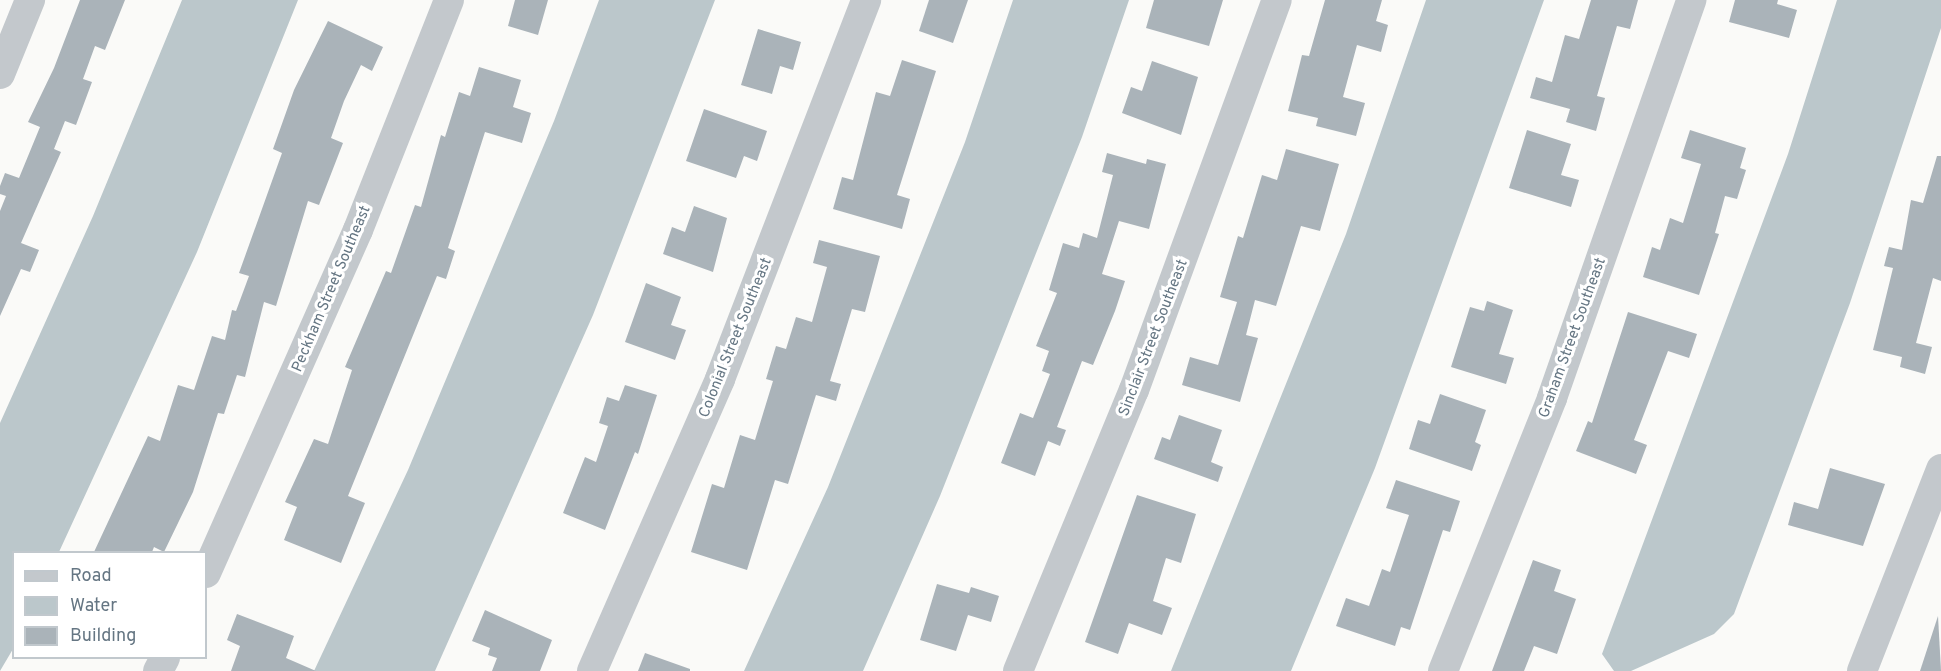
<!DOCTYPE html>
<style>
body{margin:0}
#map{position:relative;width:1941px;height:671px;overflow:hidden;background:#fafaf8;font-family:Overpass,sans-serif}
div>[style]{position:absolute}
.water>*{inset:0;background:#bbc7cb}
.building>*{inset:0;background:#aab3b9}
.minor>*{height:30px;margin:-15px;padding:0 15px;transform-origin:15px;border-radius:15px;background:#c3c8cc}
span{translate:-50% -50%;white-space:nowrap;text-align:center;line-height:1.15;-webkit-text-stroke:6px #fff;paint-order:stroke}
.street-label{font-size:15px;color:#657683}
.legend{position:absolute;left:12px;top:551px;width:195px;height:108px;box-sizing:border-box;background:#fff;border:2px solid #c1c8cd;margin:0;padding:8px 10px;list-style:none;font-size:18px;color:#657683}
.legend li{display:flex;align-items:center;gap:12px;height:30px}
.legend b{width:30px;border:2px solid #c1c8cd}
</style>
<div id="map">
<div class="water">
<div style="clip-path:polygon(182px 0,298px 0,197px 252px,59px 552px,14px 552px,13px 649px,0 671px,0 423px,93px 216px)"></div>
<div style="clip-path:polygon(599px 0,715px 0,593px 315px,435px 671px,314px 671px,408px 470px,554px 121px)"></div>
<div style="clip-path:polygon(1013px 0,1129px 0,1082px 137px,940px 496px,863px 671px,744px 671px,828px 487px,965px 142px)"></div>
<div style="clip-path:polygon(1426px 0,1544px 0,1375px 468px,1291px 671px,1171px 671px,1346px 234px)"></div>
<div style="clip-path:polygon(1837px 0,1941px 0,1941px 28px,1850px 303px,1734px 614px,1714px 634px,1631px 671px,1614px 671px,1602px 654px,1788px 154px)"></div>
</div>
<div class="building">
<div style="clip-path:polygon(80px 0,125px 0,105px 50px,95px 46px,83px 79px,92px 82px,76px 125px,65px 121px,54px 149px,61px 152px,21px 243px,39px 250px,30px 272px,21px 269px,0 316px,0 211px,6px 196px,0 194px,0 186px,5px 173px,19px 178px,40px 127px,28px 122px,54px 68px)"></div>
<div style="clip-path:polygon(515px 0,548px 0,538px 35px,508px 26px)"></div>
<div style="clip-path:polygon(929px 0,968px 0,953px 43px,919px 31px)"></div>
<div style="clip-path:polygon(1154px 0,1223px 0,1209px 46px,1146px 28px)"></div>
<div style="clip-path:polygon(1325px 0,1382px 0,1376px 21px,1388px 25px,1381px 52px,1357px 45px,1343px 97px,1365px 103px,1356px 136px,1316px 126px,1318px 118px,1288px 111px,1302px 55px,1309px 56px)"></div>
<div style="clip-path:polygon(1591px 0,1638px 0,1630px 29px,1617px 26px,1597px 96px,1605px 98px,1596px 131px,1566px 122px,1570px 109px,1530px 98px,1536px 77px,1552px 82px,1565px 35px,1579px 39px)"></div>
<div style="clip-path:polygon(1735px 0,1778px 0,1777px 4px,1797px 10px,1789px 38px,1729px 22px)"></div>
<div style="clip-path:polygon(328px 21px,383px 47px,372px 71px,361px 65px,344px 101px,331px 138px,343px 143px,319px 205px,308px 201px,276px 306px,264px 302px,245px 377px,237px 375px,224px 414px,218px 413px,193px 492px,164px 552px,154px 547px,152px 552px,94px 552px,148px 436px,160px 441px,178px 385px,194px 390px,212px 336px,225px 340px,232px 310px,236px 311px,249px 276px,239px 273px,282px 153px,273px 149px,294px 90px)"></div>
<div style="clip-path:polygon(758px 29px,801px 42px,793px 70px,780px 66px,772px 94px,741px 85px)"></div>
<div style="clip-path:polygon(902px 60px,936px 71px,897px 195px,910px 199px,902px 229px,833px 209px,842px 177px,853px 180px,876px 92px,890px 96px)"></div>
<div style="clip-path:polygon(1152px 61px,1198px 77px,1181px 135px,1122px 113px,1131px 87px,1142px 91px)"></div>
<div style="clip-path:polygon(479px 67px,521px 80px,513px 107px,531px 113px,522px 143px,485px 132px,448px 248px,455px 251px,446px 279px,437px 276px,348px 496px,365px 503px,341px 563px,284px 540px,297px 507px,285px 502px,314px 439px,328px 444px,352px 370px,345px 367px,386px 271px,391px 273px,415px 205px,421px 207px,441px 135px,445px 137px,459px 92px,470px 96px)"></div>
<div style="clip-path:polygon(704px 109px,767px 131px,757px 161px,744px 156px,736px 178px,686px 161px)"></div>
<div style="clip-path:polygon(1527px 130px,1571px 144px,1561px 175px,1579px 180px,1571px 207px,1509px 188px)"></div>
<div style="clip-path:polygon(1690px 130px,1746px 148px,1740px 168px,1746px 170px,1737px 199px,1725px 196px,1715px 233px,1719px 234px,1699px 295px,1643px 277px,1652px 247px,1660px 250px,1670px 218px,1683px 223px,1701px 164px,1681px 158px)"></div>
<div style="clip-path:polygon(1286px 149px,1339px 164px,1320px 231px,1301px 226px,1276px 306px,1255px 300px,1246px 335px,1258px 338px,1240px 402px,1182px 385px,1190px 357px,1218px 365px,1237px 302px,1220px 297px,1238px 236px,1243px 238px,1262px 175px,1277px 180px)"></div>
<div style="clip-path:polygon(1107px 153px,1146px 164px,1147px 159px,1166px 164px,1149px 229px,1119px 221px,1102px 274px,1125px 281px,1115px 311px,1093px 365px,1082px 361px,1057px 427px,1066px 430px,1060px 446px,1048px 441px,1035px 476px,1001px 463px,1020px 413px,1033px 418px,1050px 374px,1042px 371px,1049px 351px,1036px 346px,1057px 293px,1049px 290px,1063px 243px,1079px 248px,1083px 233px,1097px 238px,1113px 175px,1102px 172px)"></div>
<div style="clip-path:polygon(1937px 156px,1941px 156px,1941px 281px,1933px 278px,1916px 343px,1932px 347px,1925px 374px,1900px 367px,1902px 357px,1873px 350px,1893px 268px,1884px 266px,1889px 247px,1902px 250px,1911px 200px,1923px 203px)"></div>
<div style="clip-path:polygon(694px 206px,727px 218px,713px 272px,663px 254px,672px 227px,685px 232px)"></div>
<div style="clip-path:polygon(819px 240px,880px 256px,865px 312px,852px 309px,830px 381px,841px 384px,836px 401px,816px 395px,788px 484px,775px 480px,747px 570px,691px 552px,712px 484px,724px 488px,740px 435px,755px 440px,773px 381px,766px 379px,776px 346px,786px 349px,796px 317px,812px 322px,827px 267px,813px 263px)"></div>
<div style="clip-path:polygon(646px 283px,681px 297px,671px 325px,686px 330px,675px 360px,625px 342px)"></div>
<div style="clip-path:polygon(1487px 301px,1513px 310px,1499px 354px,1514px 358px,1506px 384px,1451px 367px,1470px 307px,1484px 311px)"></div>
<div style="clip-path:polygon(1628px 312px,1697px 334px,1689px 358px,1668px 351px,1634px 440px,1647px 445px,1636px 474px,1576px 451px,1588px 421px,1592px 423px)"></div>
<div style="clip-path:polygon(625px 385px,657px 395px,638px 454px,635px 452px,605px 530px,563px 513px,585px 457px,596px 462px,608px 426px,599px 423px,607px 397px,619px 401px)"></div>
<div style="clip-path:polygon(1440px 394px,1486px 410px,1475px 442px,1481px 445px,1472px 471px,1409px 449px,1418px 420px,1430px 424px)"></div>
<div style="clip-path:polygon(1179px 415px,1222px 430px,1211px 462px,1223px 467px,1218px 482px,1154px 459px,1162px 437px,1170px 440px)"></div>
<div style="clip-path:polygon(1830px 468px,1885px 484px,1863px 546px,1788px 525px,1794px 502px,1818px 509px)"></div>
<div style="clip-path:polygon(1396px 480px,1460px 501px,1450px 532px,1443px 530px,1410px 630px,1401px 627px,1395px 646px,1336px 626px,1346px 598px,1369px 606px,1382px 569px,1390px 572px,1409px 515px,1386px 508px)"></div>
<div style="clip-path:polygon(1137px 495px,1196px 514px,1181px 563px,1166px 558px,1153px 601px,1172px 608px,1162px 635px,1129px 623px,1118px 654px,1085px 642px)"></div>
<div style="clip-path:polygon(1533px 560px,1561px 570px,1554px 591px,1576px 599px,1557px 654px,1534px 646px,1524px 671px,1492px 671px)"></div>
<div style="clip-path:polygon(937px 584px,969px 593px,971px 587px,999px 596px,991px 622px,968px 615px,956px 651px,920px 640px)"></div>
<div style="clip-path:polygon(485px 610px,552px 640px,540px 671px,492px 671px,497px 658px,488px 655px,490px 648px,472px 641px)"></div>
<div style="clip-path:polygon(237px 614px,294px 636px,286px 658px,316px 671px,231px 671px,240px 646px,227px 640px)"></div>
<div style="clip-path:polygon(1938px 616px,1941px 671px,1920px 671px)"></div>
<div style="clip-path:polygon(645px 653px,690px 669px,690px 671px,638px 671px)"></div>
</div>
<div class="minor">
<div style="left:0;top:74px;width:80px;rotate:-67.9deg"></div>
<div style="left:206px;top:573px;width:375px;rotate:-66.1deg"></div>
<div style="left:358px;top:230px;width:247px;rotate:-68.4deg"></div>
<div style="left:158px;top:671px;width:15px;rotate:-62deg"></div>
<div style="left:592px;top:671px;width:319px;rotate:-66.3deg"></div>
<div style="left:720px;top:379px;width:406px;rotate:-68.9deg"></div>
<div style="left:1018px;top:671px;width:304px;rotate:-67.6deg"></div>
<div style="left:1134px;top:390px;width:415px;rotate:-69.9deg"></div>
<div style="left:1443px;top:671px;width:294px;rotate:-68.2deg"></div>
<div style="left:1552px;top:398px;width:422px;rotate:-70.7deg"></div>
<div style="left:1862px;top:671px;width:217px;rotate:-68.6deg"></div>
</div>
<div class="street-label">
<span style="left:332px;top:289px;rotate:-67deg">Peckham Street Southeast</span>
<span style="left:736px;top:338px;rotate:-68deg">Colonial Street Southeast</span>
<span style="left:1154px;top:338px;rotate:-69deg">Sinclair Street Southeast</span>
<span style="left:1573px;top:338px;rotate:-70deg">Graham Street Southeast</span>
</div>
<ul class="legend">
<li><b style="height:8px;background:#c3c8cc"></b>Road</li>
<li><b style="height:16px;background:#bbc7cb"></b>Water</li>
<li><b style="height:16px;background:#aab3b9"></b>Building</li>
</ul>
</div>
